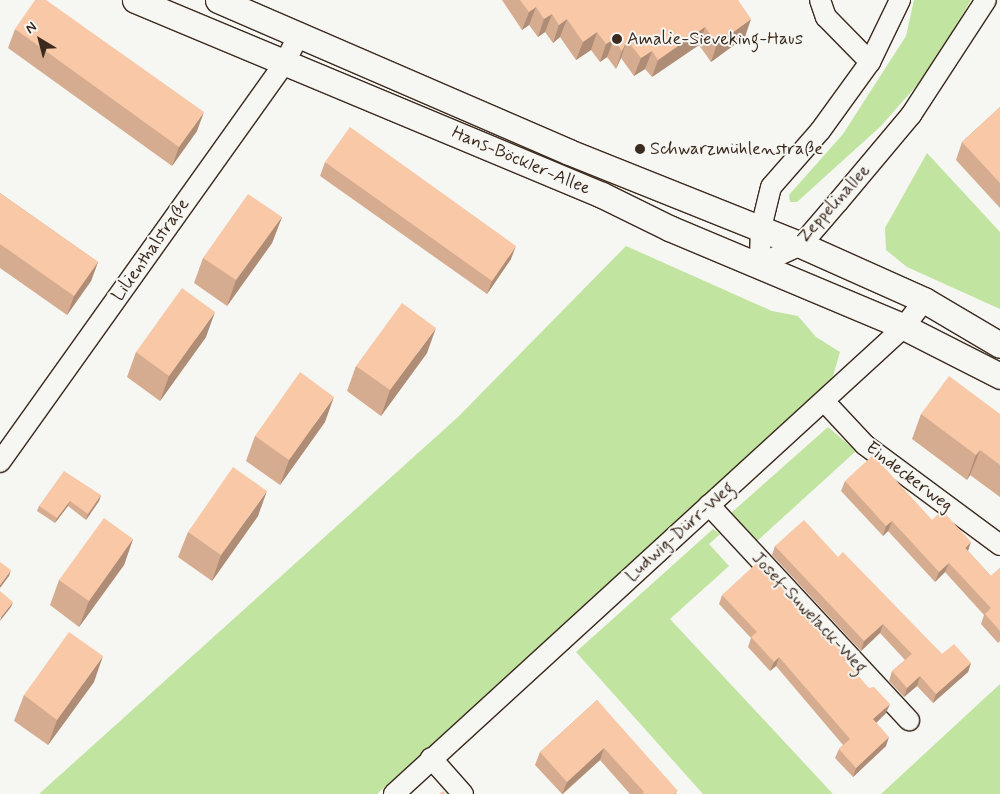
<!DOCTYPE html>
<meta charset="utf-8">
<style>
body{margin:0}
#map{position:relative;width:1000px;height:794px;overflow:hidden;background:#f6f6f2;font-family:Mynerve,sans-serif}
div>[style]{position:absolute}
.green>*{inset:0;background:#c1e5a0}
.roads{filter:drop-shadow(1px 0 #3b2a1e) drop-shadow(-1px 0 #3b2a1e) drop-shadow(0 1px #3b2a1e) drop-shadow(0 -1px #3b2a1e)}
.minor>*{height:20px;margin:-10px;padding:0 10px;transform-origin:10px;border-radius:10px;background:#f6f6f2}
.tertiary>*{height:25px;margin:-12.5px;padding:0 12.5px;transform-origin:12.5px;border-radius:12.5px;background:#f6f6f2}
.wall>*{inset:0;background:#d5ac90}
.shaded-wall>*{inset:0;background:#ae8c75}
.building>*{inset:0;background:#f8c8a7}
.dots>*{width:14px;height:14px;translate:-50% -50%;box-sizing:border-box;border:2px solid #f6f6f2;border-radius:50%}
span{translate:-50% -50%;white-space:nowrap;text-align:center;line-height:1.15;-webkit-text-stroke:4px #f6f6f2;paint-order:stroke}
.poi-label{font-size:18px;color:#3b2a1e}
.left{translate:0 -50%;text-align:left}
.street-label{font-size:18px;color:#3b2a1e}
.north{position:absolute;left:15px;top:15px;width:50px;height:50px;-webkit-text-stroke:4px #f6f6f2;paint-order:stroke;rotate:323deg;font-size:14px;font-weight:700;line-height:20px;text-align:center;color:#3b2a1e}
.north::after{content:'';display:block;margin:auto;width:18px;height:22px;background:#3b2a1e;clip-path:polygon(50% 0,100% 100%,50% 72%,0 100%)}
</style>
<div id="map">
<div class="green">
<div style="clip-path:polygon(914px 0,971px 0,932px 68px,881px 126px,797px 202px,790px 202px,789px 195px,843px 134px,906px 36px)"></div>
<div style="clip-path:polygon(927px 153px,1000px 232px,1000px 309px,907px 267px,886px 250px,885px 228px)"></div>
<div style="clip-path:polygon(626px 246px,772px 311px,798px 316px,816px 337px,840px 352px,833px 376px,820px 393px,377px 794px,39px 794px,458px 417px)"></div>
<div style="clip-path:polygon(828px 427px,856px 451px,756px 542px,731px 513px)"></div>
<div style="clip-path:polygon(713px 529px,720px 534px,709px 544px,729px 566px,670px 619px,833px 794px,703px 794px,576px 652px)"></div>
<div style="clip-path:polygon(1000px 684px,1000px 794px,881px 794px)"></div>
</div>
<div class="roads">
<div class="minor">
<div style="left:820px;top:0;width:18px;rotate:71deg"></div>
<div style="left:826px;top:17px;width:63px;rotate:45.6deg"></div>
<div style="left:900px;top:0;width:69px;rotate:115.8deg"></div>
<div style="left:870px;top:62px;width:85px;rotate:125.9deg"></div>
<div style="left:820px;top:131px;width:74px;rotate:131.2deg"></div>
<div style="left:771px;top:187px;width:42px;rotate:103.7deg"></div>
<div style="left:761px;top:228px;width:36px;rotate:92deg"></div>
<div style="left:760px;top:264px;width:45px;rotate:-24.9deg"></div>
<div style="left:801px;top:245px;width:57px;rotate:-49.3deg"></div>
<div style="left:838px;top:202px;width:114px;rotate:-50deg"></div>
<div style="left:911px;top:115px;width:137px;rotate:-56.9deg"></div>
<div style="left:824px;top:401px;width:60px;rotate:47deg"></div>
<div style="left:865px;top:445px;width:168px;rotate:36.5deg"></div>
<div style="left:0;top:462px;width:491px;rotate:-54.5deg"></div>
<div style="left:285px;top:62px;width:29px;rotate:-63deg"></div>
<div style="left:709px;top:505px;width:294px;rotate:47.1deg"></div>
<div style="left:431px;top:758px;width:48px;rotate:48.4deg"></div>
<div style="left:394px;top:794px;width:692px;rotate:-42.48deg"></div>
<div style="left:904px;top:327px;width:34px;rotate:-53deg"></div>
</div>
<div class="tertiary">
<div style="left:135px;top:0;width:506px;rotate:22.66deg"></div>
<div style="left:602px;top:195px;width:75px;rotate:26.2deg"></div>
<div style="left:669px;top:228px;width:255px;rotate:22.8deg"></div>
<div style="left:904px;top:327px;width:108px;rotate:27deg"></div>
<div style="left:218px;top:0;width:382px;rotate:23.4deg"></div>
<div style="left:569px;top:152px;width:250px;rotate:21.8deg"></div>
<div style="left:801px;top:245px;width:135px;rotate:24.1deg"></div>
<div style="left:924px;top:300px;width:88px;rotate:30.6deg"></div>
</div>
</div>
<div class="wall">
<div style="clip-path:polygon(502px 0,738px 0,745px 37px,711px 62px,699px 45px,652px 77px,645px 69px,634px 76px,621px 58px,616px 69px,607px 57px,600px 62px,591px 50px,576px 60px,560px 37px,553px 43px,545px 32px,538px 37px,529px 25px,522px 30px)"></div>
<div style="clip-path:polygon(15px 29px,197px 131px,172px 166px,8px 48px)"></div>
<div style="clip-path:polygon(1000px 107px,1000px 208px,956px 160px,962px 142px)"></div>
<div style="clip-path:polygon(325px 162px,511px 259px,487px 294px,320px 176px)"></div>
<div style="clip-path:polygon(0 193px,98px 262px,91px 281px,67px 315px,0 268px)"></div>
<div style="clip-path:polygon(282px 217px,272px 243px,227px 306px,194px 283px,203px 258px)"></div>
<div style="clip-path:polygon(206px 337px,160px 401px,127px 377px,136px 352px)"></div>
<div style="clip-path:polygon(427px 353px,381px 416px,347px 391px,356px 366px)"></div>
<div style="clip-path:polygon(921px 414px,1000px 414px,1000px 497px,970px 475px,967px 480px,912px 439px)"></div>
<div style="clip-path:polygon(325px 422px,280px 485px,246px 461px,255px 436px)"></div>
<div style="clip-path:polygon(845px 481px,932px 520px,968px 551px,991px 576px,1000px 568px,1000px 641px,998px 643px,981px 624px,984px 615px,945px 572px,935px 582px,888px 531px,883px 536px,841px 491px)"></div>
<div style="clip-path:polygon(101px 495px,99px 501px,86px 520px,68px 506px,55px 523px,37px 511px,39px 506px)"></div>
<div style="clip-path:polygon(258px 516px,212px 581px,178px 557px,188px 532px)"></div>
<div style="clip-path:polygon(133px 539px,124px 565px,79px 627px,50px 605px,59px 580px)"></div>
<div style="clip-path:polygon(775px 546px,838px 557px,942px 654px,971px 663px,968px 672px,933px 703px,917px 686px,904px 697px,889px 681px,892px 671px,905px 660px,880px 633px,861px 651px,772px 555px)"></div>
<div style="clip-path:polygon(722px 595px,847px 657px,845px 662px,886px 713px,876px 723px,886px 746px,853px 777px,835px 758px,839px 749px,843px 745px,776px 666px,770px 671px,748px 647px,751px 638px,719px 604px)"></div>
<div style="clip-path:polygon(94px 682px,48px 745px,14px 721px,24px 695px)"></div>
<div style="clip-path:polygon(597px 700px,677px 794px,630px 794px,600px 760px,563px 794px,562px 794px,535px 765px,540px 752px)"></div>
</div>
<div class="shaded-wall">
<div style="clip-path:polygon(536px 7px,529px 25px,522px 30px,529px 12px)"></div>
<div style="clip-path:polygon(552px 14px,545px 32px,538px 37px,544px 19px)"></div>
<div style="clip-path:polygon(567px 19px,560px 37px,553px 43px,559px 25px)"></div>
<div style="clip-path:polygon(751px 19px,745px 37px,711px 62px,717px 44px)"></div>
<div style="clip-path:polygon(705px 27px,699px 45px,652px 77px,658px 60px)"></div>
<div style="clip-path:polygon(597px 32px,591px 50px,576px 60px,583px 42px)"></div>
<div style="clip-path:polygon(614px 39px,607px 57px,600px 62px,606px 44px)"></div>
<div style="clip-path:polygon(627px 40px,621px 58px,616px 69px,622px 51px)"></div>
<div style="clip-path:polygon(652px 51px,645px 69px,634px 76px,641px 58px)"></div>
<div style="clip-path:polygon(204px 112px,197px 131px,172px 166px,179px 147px)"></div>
<div style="clip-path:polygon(282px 217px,272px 243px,227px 306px,236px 280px)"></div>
<div style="clip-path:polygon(516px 246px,511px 259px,487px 294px,492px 281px)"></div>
<div style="clip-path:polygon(98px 262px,91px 281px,67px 315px,74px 296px)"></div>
<div style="clip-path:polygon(215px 312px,206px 337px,160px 401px,169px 376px)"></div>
<div style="clip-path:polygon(436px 328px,427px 353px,381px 416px,390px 390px)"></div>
<div style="clip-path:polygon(334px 397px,325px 422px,280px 485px,289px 460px)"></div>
<div style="clip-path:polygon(980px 450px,970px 475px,967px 480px,976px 455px)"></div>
<div style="clip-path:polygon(267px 491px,258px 516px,212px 581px,221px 555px)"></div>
<div style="clip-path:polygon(101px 495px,99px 501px,86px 520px,88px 514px)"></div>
<div style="clip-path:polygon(70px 501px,68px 506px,55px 523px,57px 518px)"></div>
<div style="clip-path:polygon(892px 521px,888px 531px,883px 536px,886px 526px)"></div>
<div style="clip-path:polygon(133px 539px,124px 565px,79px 627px,89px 601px)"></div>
<div style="clip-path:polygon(971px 542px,968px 551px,965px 548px)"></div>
<div style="clip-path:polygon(949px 563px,945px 572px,935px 582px,939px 572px)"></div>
<div style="clip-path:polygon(11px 570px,9px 576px,0 588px,0 585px)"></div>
<div style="clip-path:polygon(13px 602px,11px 607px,0 621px,1px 617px)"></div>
<div style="clip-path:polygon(883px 624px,880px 633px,861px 651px,864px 641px)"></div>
<div style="clip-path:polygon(103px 656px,94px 682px,48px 745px,57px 720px)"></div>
<div style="clip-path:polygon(779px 657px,776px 666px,770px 671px,774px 662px)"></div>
<div style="clip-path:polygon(971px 663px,968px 672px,933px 703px,936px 694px)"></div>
<div style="clip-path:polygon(920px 676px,917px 686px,904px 697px,907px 688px)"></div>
<div style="clip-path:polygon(890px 704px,886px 713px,870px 729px,873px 719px)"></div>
<div style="clip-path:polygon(889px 737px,886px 746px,853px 777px,856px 768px)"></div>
<div style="clip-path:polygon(604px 748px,600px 760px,562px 794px,567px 782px)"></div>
</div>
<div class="building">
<div style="clip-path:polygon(35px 0,46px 0,204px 112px,179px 147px,15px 29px)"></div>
<div style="clip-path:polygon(520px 0,738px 0,751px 19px,717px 44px,705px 27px,658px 60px,652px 51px,641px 58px,627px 40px,622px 51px,614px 39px,606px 44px,597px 32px,583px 42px,567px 19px,559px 25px,552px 14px,544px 19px,536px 7px,529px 12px)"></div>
<div style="clip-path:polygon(1000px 107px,1000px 183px,962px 142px)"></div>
<div style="clip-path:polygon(350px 127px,516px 246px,492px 281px,325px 162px)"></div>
<div style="clip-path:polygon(0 193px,98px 262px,74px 296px,0 244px)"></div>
<div style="clip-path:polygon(248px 194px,282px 217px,236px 280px,203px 258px)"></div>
<div style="clip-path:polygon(182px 288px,215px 312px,169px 376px,136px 352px)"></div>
<div style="clip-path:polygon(402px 303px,436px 328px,390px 390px,356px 366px)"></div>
<div style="clip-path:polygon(300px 372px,334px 397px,289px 460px,255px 436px)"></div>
<div style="clip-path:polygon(949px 376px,1000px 414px,1000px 465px,980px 450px,976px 455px,921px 414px)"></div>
<div style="clip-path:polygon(873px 455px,932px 520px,942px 510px,971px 542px,965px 548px,991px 576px,1000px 568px,1000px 631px,985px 614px,991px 608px,949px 563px,939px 572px,892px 521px,886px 526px,845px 481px)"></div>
<div style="clip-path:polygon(233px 467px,267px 491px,221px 555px,188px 532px)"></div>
<div style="clip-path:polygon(64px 471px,101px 495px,88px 514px,70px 501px,57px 518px,39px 506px)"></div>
<div style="clip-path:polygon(104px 518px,133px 539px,89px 601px,59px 580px)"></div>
<div style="clip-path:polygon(804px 520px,838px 557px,843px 552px,942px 654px,954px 644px,971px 663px,936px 694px,920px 676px,907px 688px,892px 671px,912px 654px,883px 624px,864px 641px,775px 546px)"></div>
<div style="clip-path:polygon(0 562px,11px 570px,0 585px)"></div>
<div style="clip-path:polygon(758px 562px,847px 657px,844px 660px,869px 688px,874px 687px,890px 704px,873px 719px,889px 737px,856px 768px,839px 749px,850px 739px,779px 657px,774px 662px,751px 637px,757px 632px,722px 595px)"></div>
<div style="clip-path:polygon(0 591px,13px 602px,1px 617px,0 617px)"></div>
<div style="clip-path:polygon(69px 632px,103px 656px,57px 720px,24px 695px)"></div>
<div style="clip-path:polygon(597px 700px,678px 791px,674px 794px,642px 794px,644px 792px,604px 748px,567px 782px,540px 752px)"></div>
<div style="clip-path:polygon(443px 791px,446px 794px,439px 794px)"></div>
</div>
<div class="dots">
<div style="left:617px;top:39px;background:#3b2a1e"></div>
<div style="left:640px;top:149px;background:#3b2a1e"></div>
</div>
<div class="poi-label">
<span class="left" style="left:627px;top:39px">Amalie-Sieveking-Haus</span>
<span class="left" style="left:650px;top:149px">Schwarzmühlenstraße</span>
</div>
<div class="street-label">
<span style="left:521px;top:161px;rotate:23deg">Hans-Böckler-Allee</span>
<span style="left:834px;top:204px;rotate:-48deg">Zeppelinallee</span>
<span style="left:151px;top:250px;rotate:-55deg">Lilienthalstraße</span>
<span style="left:909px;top:477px;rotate:37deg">Eindeckerweg</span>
<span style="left:680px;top:532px;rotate:-42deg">Ludwig-Dürr-Weg</span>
<span style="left:809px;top:613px;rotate:47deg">Josef-Suwelack-Weg</span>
</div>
<div class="north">N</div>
</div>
